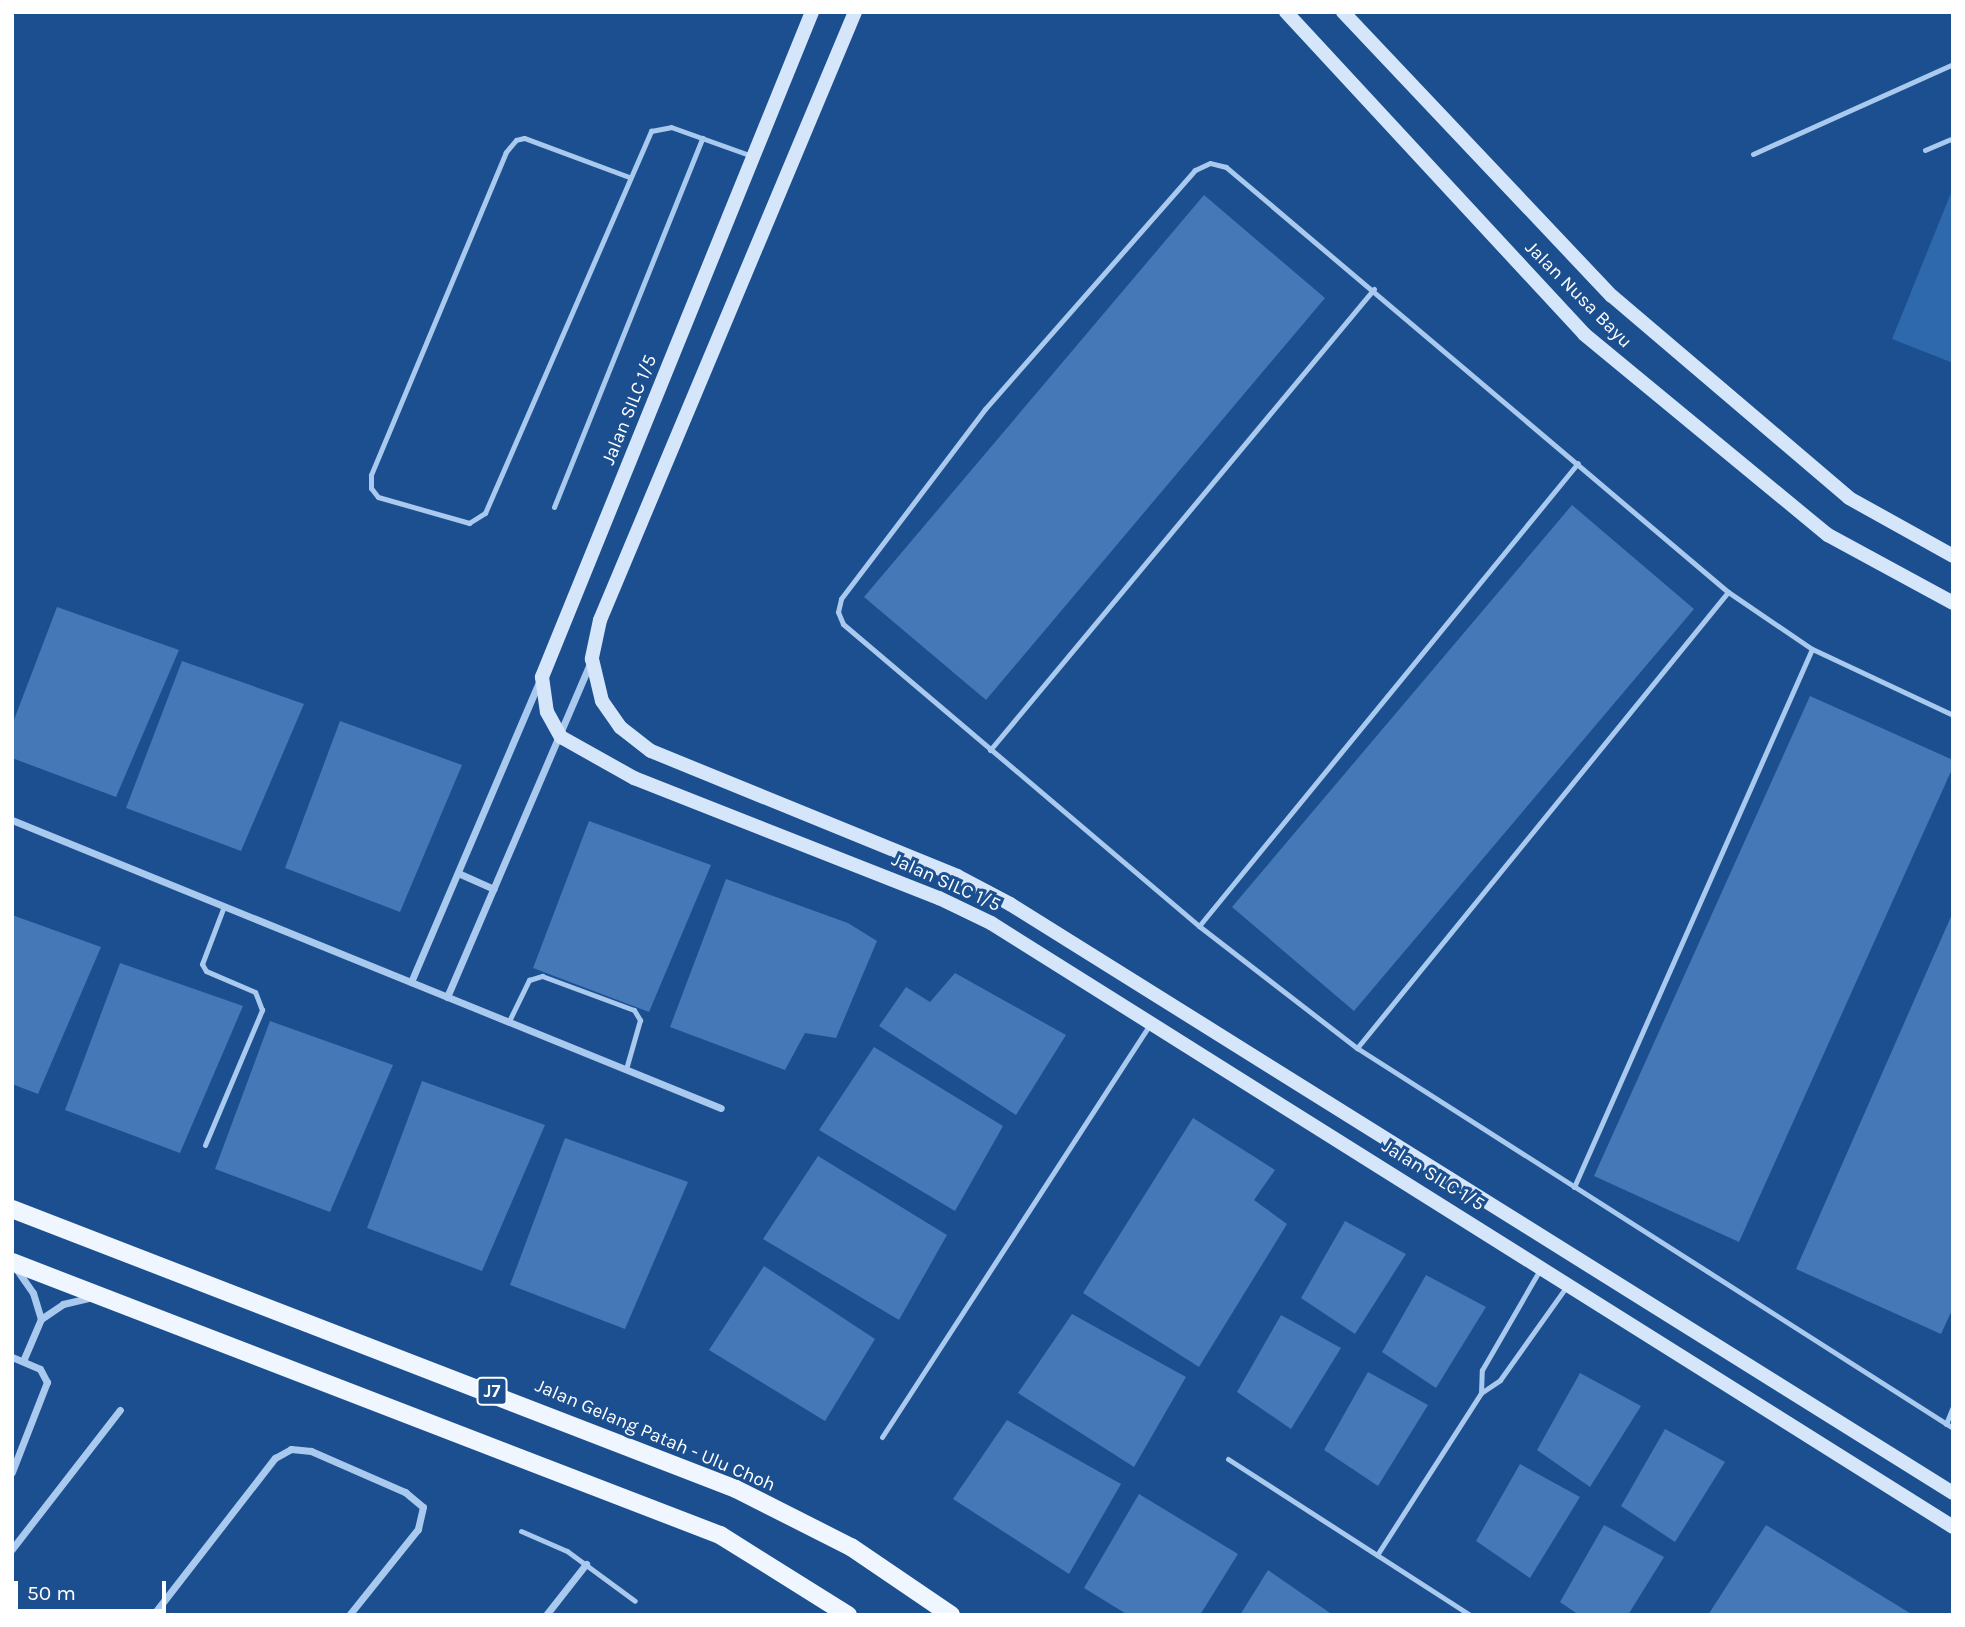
<!DOCTYPE html>
<style>
body{margin:0}
#map{position:relative;width:1965px;height:1627px;overflow:hidden;background:#1b4f8f;font-family:Karla,sans-serif}
div>[style]{position:absolute}
.green>*{inset:0;background:#2e69ad}
.building>*{inset:0;background:#4478b7}
.lane>*{height:5px;margin:-2.5px;padding:0 2.5px;transform-origin:2.5px;border-radius:2.5px;background:#a9c9ee}
.street>*{height:7px;margin:-3.5px;padding:0 3.5px;transform-origin:3.5px;border-radius:3.5px;background:#a9c9ee}
.secondary>*{height:14px;margin:-7px;padding:0 7px;transform-origin:7px;border-radius:7px;background:#d6e6fa}
.primary>*{height:18px;margin:-9px;padding:0 9px;transform-origin:9px;border-radius:9px;background:#f0f6ff}
span{translate:-50% -50%;white-space:nowrap;text-align:center;line-height:1.15;-webkit-text-stroke:6px #1b4f8f;paint-order:stroke}
.shield-label span{padding:2px 5px;background:#1b4f8f;border:2px solid;border-radius:5px;-webkit-text-stroke-width:0}
.shield-label{font-size:18px;color:#fff;font-weight:700}
.street-label{font-size:19px;color:#fff}
.frame{position:absolute;inset:0;border:14px solid #fff;pointer-events:none}
.scale{position:absolute;left:14px;top:1581px;width:152px;height:32px;box-sizing:border-box;border:4px solid #fff;border-top:0;padding-left:9px;font-size:21px;line-height:24px;white-space:nowrap;color:#fff;-webkit-text-stroke:5px #1b4f8f;paint-order:stroke}
</style>
<div id="map">
<div class="green">
<div style="clip-path:polygon(1953px 188px,1953px 363px,1892px 339px)"></div>
</div>
<div class="building">
<div style="clip-path:polygon(1204px 195px,1325px 298px,986px 700px,864px 597px)"></div>
<div style="clip-path:polygon(1572px 505px,1694px 609px,1354px 1011px,1232px 907px)"></div>
<div style="clip-path:polygon(57px 607px,179px 650px,116px 797px,12px 758px,12px 725px)"></div>
<div style="clip-path:polygon(182px 661px,304px 704px,241px 851px,126px 808px)"></div>
<div style="clip-path:polygon(1810px 696px,1953px 760px,1953px 767px,1739px 1242px,1594px 1176px)"></div>
<div style="clip-path:polygon(340px 721px,462px 765px,400px 912px,285px 868px)"></div>
<div style="clip-path:polygon(589px 821px,711px 865px,649px 1012px,533px 968px)"></div>
<div style="clip-path:polygon(726px 879px,848px 923px,877px 941px,836px 1038px,805px 1033px,785px 1070px,670px 1027px)"></div>
<div style="clip-path:polygon(1953px 912px,1953px 1308px,1941px 1334px,1796px 1269px)"></div>
<div style="clip-path:polygon(12px 915px,101px 947px,38px 1094px,12px 1084px)"></div>
<div style="clip-path:polygon(120px 963px,243px 1006px,180px 1153px,65px 1110px)"></div>
<div style="clip-path:polygon(955px 973px,1066px 1035px,1016px 1115px,879px 1026px,906px 987px,930px 1002px)"></div>
<div style="clip-path:polygon(270px 1021px,393px 1065px,330px 1212px,215px 1169px)"></div>
<div style="clip-path:polygon(874px 1047px,1003px 1126px,955px 1211px,819px 1130px)"></div>
<div style="clip-path:polygon(422px 1081px,545px 1125px,482px 1271px,367px 1228px)"></div>
<div style="clip-path:polygon(1193px 1118px,1275px 1170px,1254px 1200px,1287px 1224px,1199px 1367px,1083px 1293px)"></div>
<div style="clip-path:polygon(565px 1138px,688px 1182px,625px 1329px,510px 1285px)"></div>
<div style="clip-path:polygon(818px 1156px,947px 1235px,899px 1320px,763px 1239px)"></div>
<div style="clip-path:polygon(1345px 1221px,1406px 1254px,1355px 1334px,1301px 1298px)"></div>
<div style="clip-path:polygon(764px 1266px,875px 1339px,825px 1421px,709px 1350px)"></div>
<div style="clip-path:polygon(1426px 1275px,1486px 1307px,1436px 1388px,1382px 1352px)"></div>
<div style="clip-path:polygon(1072px 1314px,1186px 1377px,1134px 1467px,1018px 1393px)"></div>
<div style="clip-path:polygon(1281px 1315px,1341px 1348px,1291px 1429px,1237px 1392px)"></div>
<div style="clip-path:polygon(1368px 1372px,1428px 1405px,1378px 1486px,1324px 1450px)"></div>
<div style="clip-path:polygon(1580px 1373px,1641px 1406px,1590px 1487px,1537px 1450px)"></div>
<div style="clip-path:polygon(1007px 1420px,1121px 1484px,1069px 1574px,953px 1499px)"></div>
<div style="clip-path:polygon(1665px 1429px,1725px 1462px,1675px 1542px,1621px 1506px)"></div>
<div style="clip-path:polygon(1520px 1464px,1580px 1497px,1530px 1578px,1476px 1541px)"></div>
<div style="clip-path:polygon(1139px 1494px,1238px 1554px,1200px 1615px,1128px 1615px,1084px 1588px)"></div>
<div style="clip-path:polygon(1604px 1525px,1664px 1557px,1628px 1615px,1579px 1615px,1560px 1602px)"></div>
<div style="clip-path:polygon(1766px 1525px,1913px 1615px,1708px 1615px)"></div>
<div style="clip-path:polygon(1268px 1570px,1333px 1615px,1240px 1615px)"></div>
</div>
<div class="lane">
<div style="left:1925px;top:150px;width:30px;rotate:-23deg"></div>
<div style="left:1753px;top:154px;width:219px;rotate:-24.2deg"></div>
<div style="left:629px;top:177px;width:112px;rotate:-159.6deg"></div>
<div style="left:524px;top:138px;width:8px;rotate:166deg"></div>
<div style="left:516px;top:140px;width:16px;rotate:130deg"></div>
<div style="left:506px;top:152px;width:350px;rotate:112.7deg"></div>
<div style="left:371px;top:475px;width:13px;rotate:90deg"></div>
<div style="left:371px;top:488px;width:11px;rotate:52deg"></div>
<div style="left:378px;top:497px;width:95px;rotate:15.9deg"></div>
<div style="left:469px;top:523px;width:19px;rotate:-32deg"></div>
<div style="left:485px;top:513px;width:417px;rotate:-66.5deg"></div>
<div style="left:651px;top:131px;width:20px;rotate:-11deg"></div>
<div style="left:671px;top:127px;width:86px;rotate:19.7deg"></div>
<div style="left:554px;top:507px;width:398px;rotate:-68.1deg"></div>
<div style="left:1953px;top:715px;width:156px;rotate:-154.9deg"></div>
<div style="left:1812px;top:649px;width:102px;rotate:-145.8deg"></div>
<div style="left:1728px;top:592px;width:658px;rotate:-139.75deg"></div>
<div style="left:1226px;top:167px;width:16px;rotate:-166deg"></div>
<div style="left:1210px;top:163px;width:17px;rotate:155deg"></div>
<div style="left:1195px;top:170px;width:318px;rotate:131.3deg"></div>
<div style="left:985px;top:409px;width:238px;rotate:127.2deg"></div>
<div style="left:841px;top:599px;width:13px;rotate:103deg"></div>
<div style="left:838px;top:612px;width:13px;rotate:67deg"></div>
<div style="left:843px;top:624px;width:467px;rotate:40.3deg"></div>
<div style="left:1199px;top:926px;width:200px;rotate:37.7deg"></div>
<div style="left:1357px;top:1048px;width:707px;rotate:32.52deg"></div>
<div style="left:990px;top:750px;width:600px;rotate:-50.21deg"></div>
<div style="left:1199px;top:926px;width:598px;rotate:-50.7deg"></div>
<div style="left:509px;top:1021px;width:46px;rotate:-64deg"></div>
<div style="left:529px;top:980px;width:14px;rotate:-17deg"></div>
<div style="left:542px;top:976px;width:98px;rotate:20.3deg"></div>
<div style="left:634px;top:1010px;width:12px;rotate:59deg"></div>
<div style="left:640px;top:1020px;width:51px;rotate:105.9deg"></div>
<div style="left:1357px;top:1048px;width:588px;rotate:-50.87deg"></div>
<div style="left:205px;top:1145px;width:147px;rotate:-67.1deg"></div>
<div style="left:262px;top:1010px;width:19px;rotate:-111deg"></div>
<div style="left:255px;top:992px;width:53px;rotate:-156.8deg"></div>
<div style="left:206px;top:971px;width:8px;rotate:-120deg"></div>
<div style="left:202px;top:964px;width:62px;rotate:-69.2deg"></div>
<div style="left:1574px;top:1187px;width:588px;rotate:-66.14deg"></div>
<div style="left:1481px;top:1393px;width:23px;rotate:-88deg"></div>
<div style="left:1482px;top:1370px;width:118px;rotate:-60deg"></div>
<div style="left:1946px;top:1424px;width:18px;rotate:-68deg"></div>
<div style="left:882px;top:1437px;width:494px;rotate:-57deg"></div>
<div style="left:1228px;top:1459px;width:288px;rotate:32.8deg"></div>
<div style="left:521px;top:1531px;width:50px;rotate:23.5deg"></div>
<div style="left:567px;top:1551px;width:84px;rotate:36.3deg"></div>
<div style="left:1377px;top:1555px;width:193px;rotate:-57.3deg"></div>
<div style="left:1481px;top:1393px;width:23px;rotate:-34deg"></div>
<div style="left:1500px;top:1380px;width:114px;rotate:-54.6deg"></div>
</div>
<div class="street">
<div style="left:12px;top:820px;width:765px;rotate:22.11deg"></div>
<div style="left:458px;top:873px;width:39px;rotate:24deg"></div>
<div style="left:411px;top:982px;width:328px;rotate:-66.9deg"></div>
<div style="left:447px;top:997px;width:363px;rotate:-66.8deg"></div>
<div style="left:17px;top:1270px;width:28px;rotate:55deg"></div>
<div style="left:33px;top:1293px;width:27px;rotate:73deg"></div>
<div style="left:12px;top:1357px;width:30px;rotate:23deg"></div>
<div style="left:40px;top:1369px;width:15px;rotate:62deg"></div>
<div style="left:47px;top:1382px;width:97px;rotate:111.3deg"></div>
<div style="left:23px;top:1361px;width:46px;rotate:-66.8deg"></div>
<div style="left:41px;top:1319px;width:27px;rotate:-34deg"></div>
<div style="left:63px;top:1304px;width:28px;rotate:-13deg"></div>
<div style="left:12px;top:1549px;width:176px;rotate:-52.2deg"></div>
<div style="left:153px;top:1615px;width:199px;rotate:-52.2deg"></div>
<div style="left:275px;top:1458px;width:18px;rotate:-29deg"></div>
<div style="left:291px;top:1449px;width:20px;rotate:6deg"></div>
<div style="left:311px;top:1451px;width:103px;rotate:23.6deg"></div>
<div style="left:405px;top:1492px;width:23px;rotate:40deg"></div>
<div style="left:423px;top:1507px;width:23px;rotate:103deg"></div>
<div style="left:418px;top:1529px;width:110px;rotate:128.7deg"></div>
<div style="left:546px;top:1615px;width:65px;rotate:-51.9deg"></div>
</div>
<div class="secondary">
<div style="left:812px;top:12px;width:718px;rotate:112.1deg"></div>
<div style="left:542px;top:677px;width:35px;rotate:82deg"></div>
<div style="left:547px;top:712px;width:29px;rotate:61deg"></div>
<div style="left:561px;top:737px;width:84px;rotate:29.3deg"></div>
<div style="left:634px;top:778px;width:328px;rotate:21.5deg"></div>
<div style="left:939px;top:898px;width:58px;rotate:25.7deg"></div>
<div style="left:991px;top:923px;width:1136px;rotate:32.12deg"></div>
<div style="left:855px;top:12px;width:659px;rotate:112.75deg"></div>
<div style="left:600px;top:620px;width:40px;rotate:102deg"></div>
<div style="left:592px;top:659px;width:43px;rotate:76.6deg"></div>
<div style="left:602px;top:701px;width:32px;rotate:55deg"></div>
<div style="left:620px;top:727px;width:39px;rotate:38deg"></div>
<div style="left:651px;top:751px;width:331px;rotate:22.2deg"></div>
<div style="left:957px;top:876px;width:60px;rotate:27.8deg"></div>
<div style="left:1010px;top:904px;width:1112px;rotate:31.99deg"></div>
<div style="left:1286px;top:12px;width:439px;rotate:47.2deg"></div>
<div style="left:1584px;top:334px;width:316px;rotate:39.5deg"></div>
<div style="left:1828px;top:535px;width:142px;rotate:28.5deg"></div>
<div style="left:1343px;top:12px;width:391px;rotate:46.6deg"></div>
<div style="left:1612px;top:296px;width:311px;rotate:40.4deg"></div>
<div style="left:1849px;top:498px;width:119px;rotate:29.1deg"></div>
</div>
<div class="primary">
<div style="left:12px;top:1209px;width:776px;rotate:21.14deg"></div>
<div style="left:736px;top:1489px;width:129px;rotate:26.8deg"></div>
<div style="left:851px;top:1547px;width:121px;rotate:34.2deg"></div>
<div style="left:12px;top:1262px;width:759px;rotate:21.09deg"></div>
<div style="left:720px;top:1535px;width:151px;rotate:32deg"></div>
</div>
<div class="shield-label">
<span style="left:492px;top:1391px">J7</span>
</div>
<div class="street-label">
<span style="left:1578px;top:295px;rotate:45deg">Jalan Nusa Bayu</span>
<span style="left:630px;top:410px;rotate:-68deg">Jalan SILC 1/5</span>
<span style="left:946px;top:883px;rotate:24deg">Jalan SILC 1/5</span>
<span style="left:1433px;top:1176px;rotate:32deg">Jalan SILC 1/5</span>
<span style="left:655px;top:1436px;rotate:23deg">Jalan Gelang Patah - Ulu Choh</span>
</div>
<div class="frame"></div>
<div class="scale">50 m</div>
</div>
